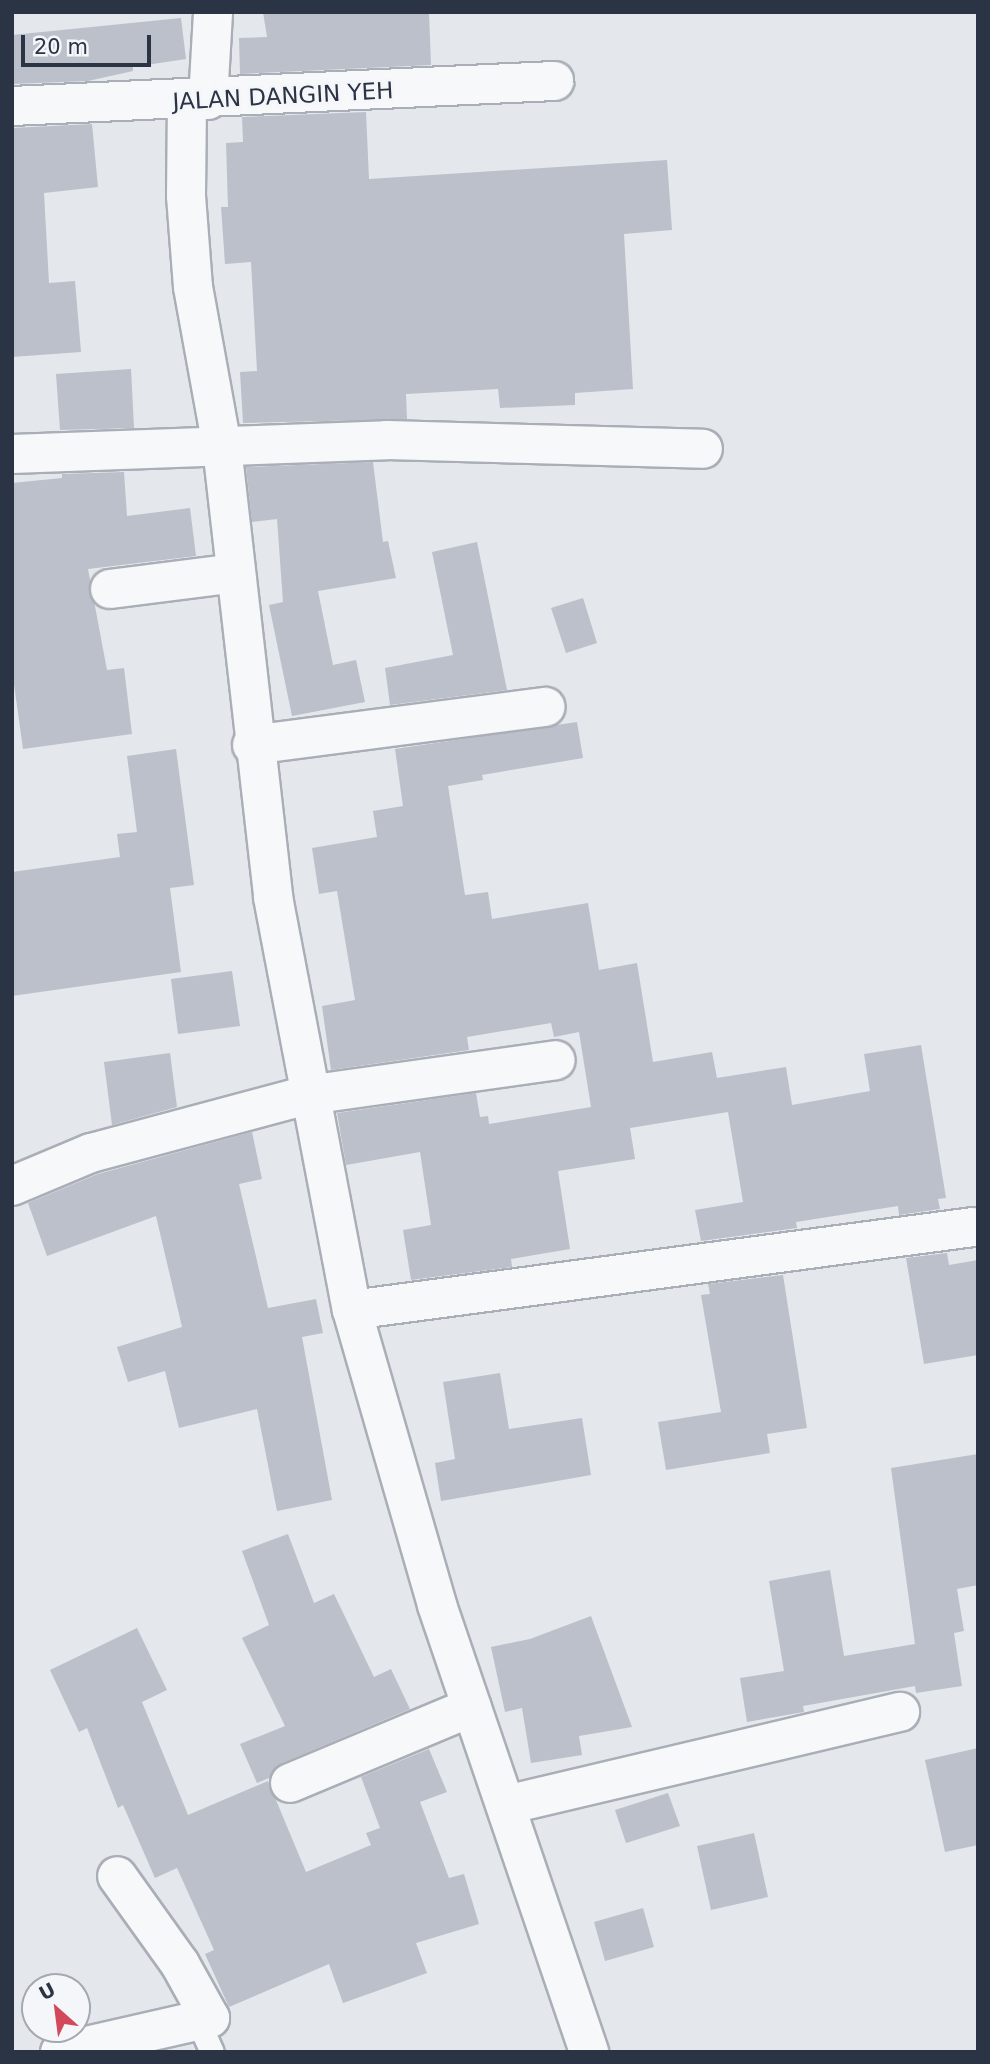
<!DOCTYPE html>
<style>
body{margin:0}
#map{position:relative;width:990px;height:2064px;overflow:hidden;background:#e4e7ec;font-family:"DejaVu Sans",sans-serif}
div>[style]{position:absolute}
.building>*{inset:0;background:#bbc0ca}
.roads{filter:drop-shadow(2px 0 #a9aeb7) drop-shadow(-2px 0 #a9aeb7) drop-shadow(0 2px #a9aeb7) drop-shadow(0 -2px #a9aeb7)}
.service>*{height:23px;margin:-11.5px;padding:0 11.5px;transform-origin:11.5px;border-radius:11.5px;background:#f7f8fa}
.minor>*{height:38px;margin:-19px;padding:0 19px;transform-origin:19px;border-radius:19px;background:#f7f8fa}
span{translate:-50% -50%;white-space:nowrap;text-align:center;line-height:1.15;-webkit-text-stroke:6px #f4f6f9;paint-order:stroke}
.street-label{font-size:23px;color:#2b3445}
.frame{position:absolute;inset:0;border:14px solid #2b3445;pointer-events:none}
.north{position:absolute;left:21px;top:1973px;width:70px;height:70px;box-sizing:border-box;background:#f4f6f9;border:2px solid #a4a8b1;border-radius:50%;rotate:332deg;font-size:19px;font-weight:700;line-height:28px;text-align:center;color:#2b3445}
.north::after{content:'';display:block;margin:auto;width:24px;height:32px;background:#d1495b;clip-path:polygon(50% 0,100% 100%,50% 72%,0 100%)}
.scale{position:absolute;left:21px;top:35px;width:130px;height:32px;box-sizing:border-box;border:4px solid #2b3445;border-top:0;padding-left:9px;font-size:21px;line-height:24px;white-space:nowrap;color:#2b3445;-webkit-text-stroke:5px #f4f6f9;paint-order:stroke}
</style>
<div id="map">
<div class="building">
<div style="clip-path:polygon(263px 12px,429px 12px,431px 65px,240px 74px,239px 38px,267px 37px)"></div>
<div style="clip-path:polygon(181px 18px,186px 59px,133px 67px,133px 71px,88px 81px,12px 84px,12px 35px)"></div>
<div style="clip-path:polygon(366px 112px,369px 179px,667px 160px,672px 230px,624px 234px,633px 389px,575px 393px,575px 405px,500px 408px,498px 389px,406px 394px,407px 419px,243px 423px,240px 372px,257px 371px,251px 262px,225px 264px,221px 207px,228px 207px,226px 143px,243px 142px,242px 117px)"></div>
<div style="clip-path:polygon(92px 124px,98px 187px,44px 193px,49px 283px,75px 281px,81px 352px,12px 357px,12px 128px)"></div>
<div style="clip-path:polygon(131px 369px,134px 428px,60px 430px,56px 374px)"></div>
<div style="clip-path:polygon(373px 462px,383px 542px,388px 541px,396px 578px,318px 591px,333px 665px,356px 660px,365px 702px,292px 716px,269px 605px,283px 602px,277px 519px,252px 522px,246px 467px)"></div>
<div style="clip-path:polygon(124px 472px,127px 516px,190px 508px,196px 556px,88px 569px,107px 670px,124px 668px,132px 734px,23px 749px,12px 670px,12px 483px,62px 478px,62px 474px)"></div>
<div style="clip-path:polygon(477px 542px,507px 690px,390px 705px,385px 668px,453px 655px,432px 552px)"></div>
<div style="clip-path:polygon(583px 598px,597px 643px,566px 653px,551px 608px)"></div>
<div style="clip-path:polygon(577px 722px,583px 758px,482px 775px,483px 780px,448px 786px,465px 895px,488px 892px,492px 919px,588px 903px,599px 970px,637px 963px,653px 1062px,712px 1052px,717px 1078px,786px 1067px,792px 1105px,870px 1091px,864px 1054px,921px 1045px,946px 1198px,938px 1199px,940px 1209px,899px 1215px,898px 1206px,796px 1222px,797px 1228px,701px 1241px,695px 1210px,743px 1202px,728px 1112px,630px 1128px,635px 1159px,558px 1171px,570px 1249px,511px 1259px,512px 1267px,411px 1280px,403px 1230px,431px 1225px,420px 1152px,346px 1165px,337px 1113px,476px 1093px,480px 1117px,488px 1116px,489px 1124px,591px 1107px,579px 1032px,554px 1037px,551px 1023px,467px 1037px,469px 1050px,331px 1070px,322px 1006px,355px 1000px,337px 891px,319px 894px,312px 848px,377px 837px,373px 811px,403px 806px,395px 749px)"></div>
<div style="clip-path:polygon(176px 749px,194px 885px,170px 888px,181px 972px,12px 996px,12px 872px,120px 857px,117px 834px,137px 832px,127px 756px)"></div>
<div style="clip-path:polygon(232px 971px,240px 1026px,178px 1034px,171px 979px)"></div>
<div style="clip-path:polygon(170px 1053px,177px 1107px,112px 1125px,104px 1062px)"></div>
<div style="clip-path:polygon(252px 1132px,262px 1179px,239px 1184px,268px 1308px,316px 1299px,323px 1333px,302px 1337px,332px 1500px,277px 1511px,257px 1409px,179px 1428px,165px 1371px,128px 1382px,117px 1347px,182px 1327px,156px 1216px,47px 1256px,28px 1203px,98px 1174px)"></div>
<div style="clip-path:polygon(947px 1253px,949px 1265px,978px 1260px,978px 1355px,924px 1364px,906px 1258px)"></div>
<div style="clip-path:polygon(783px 1275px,807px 1428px,767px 1434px,770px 1453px,666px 1470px,658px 1422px,721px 1412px,701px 1295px,710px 1294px,708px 1284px)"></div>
<div style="clip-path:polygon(500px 1373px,509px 1429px,582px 1418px,591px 1475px,441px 1501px,435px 1463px,455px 1459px,443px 1382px)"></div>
<div style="clip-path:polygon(978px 1454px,978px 1585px,957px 1589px,964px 1631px,954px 1633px,962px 1686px,916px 1693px,915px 1686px,803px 1706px,804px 1712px,747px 1722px,740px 1678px,784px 1671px,769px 1581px,830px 1570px,844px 1656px,915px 1644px,891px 1468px)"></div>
<div style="clip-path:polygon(288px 1534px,314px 1603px,334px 1594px,374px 1677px,391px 1669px,410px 1709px,282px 1763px,269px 1778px,257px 1783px,240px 1744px,285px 1726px,242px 1638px,269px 1625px,242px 1551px)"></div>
<div style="clip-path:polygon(591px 1616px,632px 1727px,579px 1736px,582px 1755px,531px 1763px,522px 1708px,505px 1712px,491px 1647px,530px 1639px)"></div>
<div style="clip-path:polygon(137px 1628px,167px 1690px,142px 1702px,188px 1815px,268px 1781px,306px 1872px,371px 1845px,366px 1833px,380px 1828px,361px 1777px,429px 1749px,447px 1792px,420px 1802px,449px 1878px,464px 1874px,479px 1924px,416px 1943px,427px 1973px,343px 2003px,329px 1964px,229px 2007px,205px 1954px,214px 1950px,177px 1868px,155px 1878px,123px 1805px,118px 1808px,87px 1728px,79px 1732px,50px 1670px)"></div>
<div style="clip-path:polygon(978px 1748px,978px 1845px,945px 1852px,925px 1760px)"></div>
<div style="clip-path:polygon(668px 1793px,680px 1826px,626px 1843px,615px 1810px)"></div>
<div style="clip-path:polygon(754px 1833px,768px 1897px,711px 1910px,697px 1846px)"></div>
<div style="clip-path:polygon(643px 1908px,654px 1947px,605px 1961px,594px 1922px)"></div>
</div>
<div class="roads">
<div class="service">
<div style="left:199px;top:2023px;width:32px;rotate:66deg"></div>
</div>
<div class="minor">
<div style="left:208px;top:100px;width:88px;rotate:-86.7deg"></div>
<div style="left:187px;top:101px;width:95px;rotate:90.6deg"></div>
<div style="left:186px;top:196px;width:91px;rotate:85.6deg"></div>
<div style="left:193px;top:287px;width:163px;rotate:79.7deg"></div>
<div style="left:222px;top:447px;width:453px;rotate:83.5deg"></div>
<div style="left:273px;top:897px;width:420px;rotate:79.2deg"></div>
<div style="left:352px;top:1310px;width:307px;rotate:73.9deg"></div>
<div style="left:437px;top:1605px;width:472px;rotate:71.2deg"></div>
<div style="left:12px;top:106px;width:543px;rotate:-2.64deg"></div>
<div style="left:12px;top:454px;width:375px;rotate:-2.1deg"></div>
<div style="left:387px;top:440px;width:316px;rotate:1.6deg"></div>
<div style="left:110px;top:589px;width:127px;rotate:-7.2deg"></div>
<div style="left:252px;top:745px;width:296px;rotate:-7.4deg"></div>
<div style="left:12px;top:1186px;width:86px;rotate:-22.7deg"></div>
<div style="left:91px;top:1153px;width:225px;rotate:-15deg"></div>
<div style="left:308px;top:1095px;width:250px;rotate:-8deg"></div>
<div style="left:352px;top:1310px;width:627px;rotate:-7.61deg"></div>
<div style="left:290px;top:1783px;width:197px;rotate:-22.7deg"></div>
<div style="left:506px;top:1805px;width:405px;rotate:-13.3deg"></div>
<div style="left:60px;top:2052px;width:154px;rotate:-12.8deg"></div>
<div style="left:210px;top:2018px;width:62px;rotate:-119.1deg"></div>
<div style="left:180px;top:1964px;width:108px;rotate:-125.6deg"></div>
</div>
</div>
<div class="street-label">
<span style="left:283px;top:96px;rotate:-3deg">JALAN DANGIN YEH</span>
</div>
<div class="frame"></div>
<div class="north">U</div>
<div class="scale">20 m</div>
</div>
